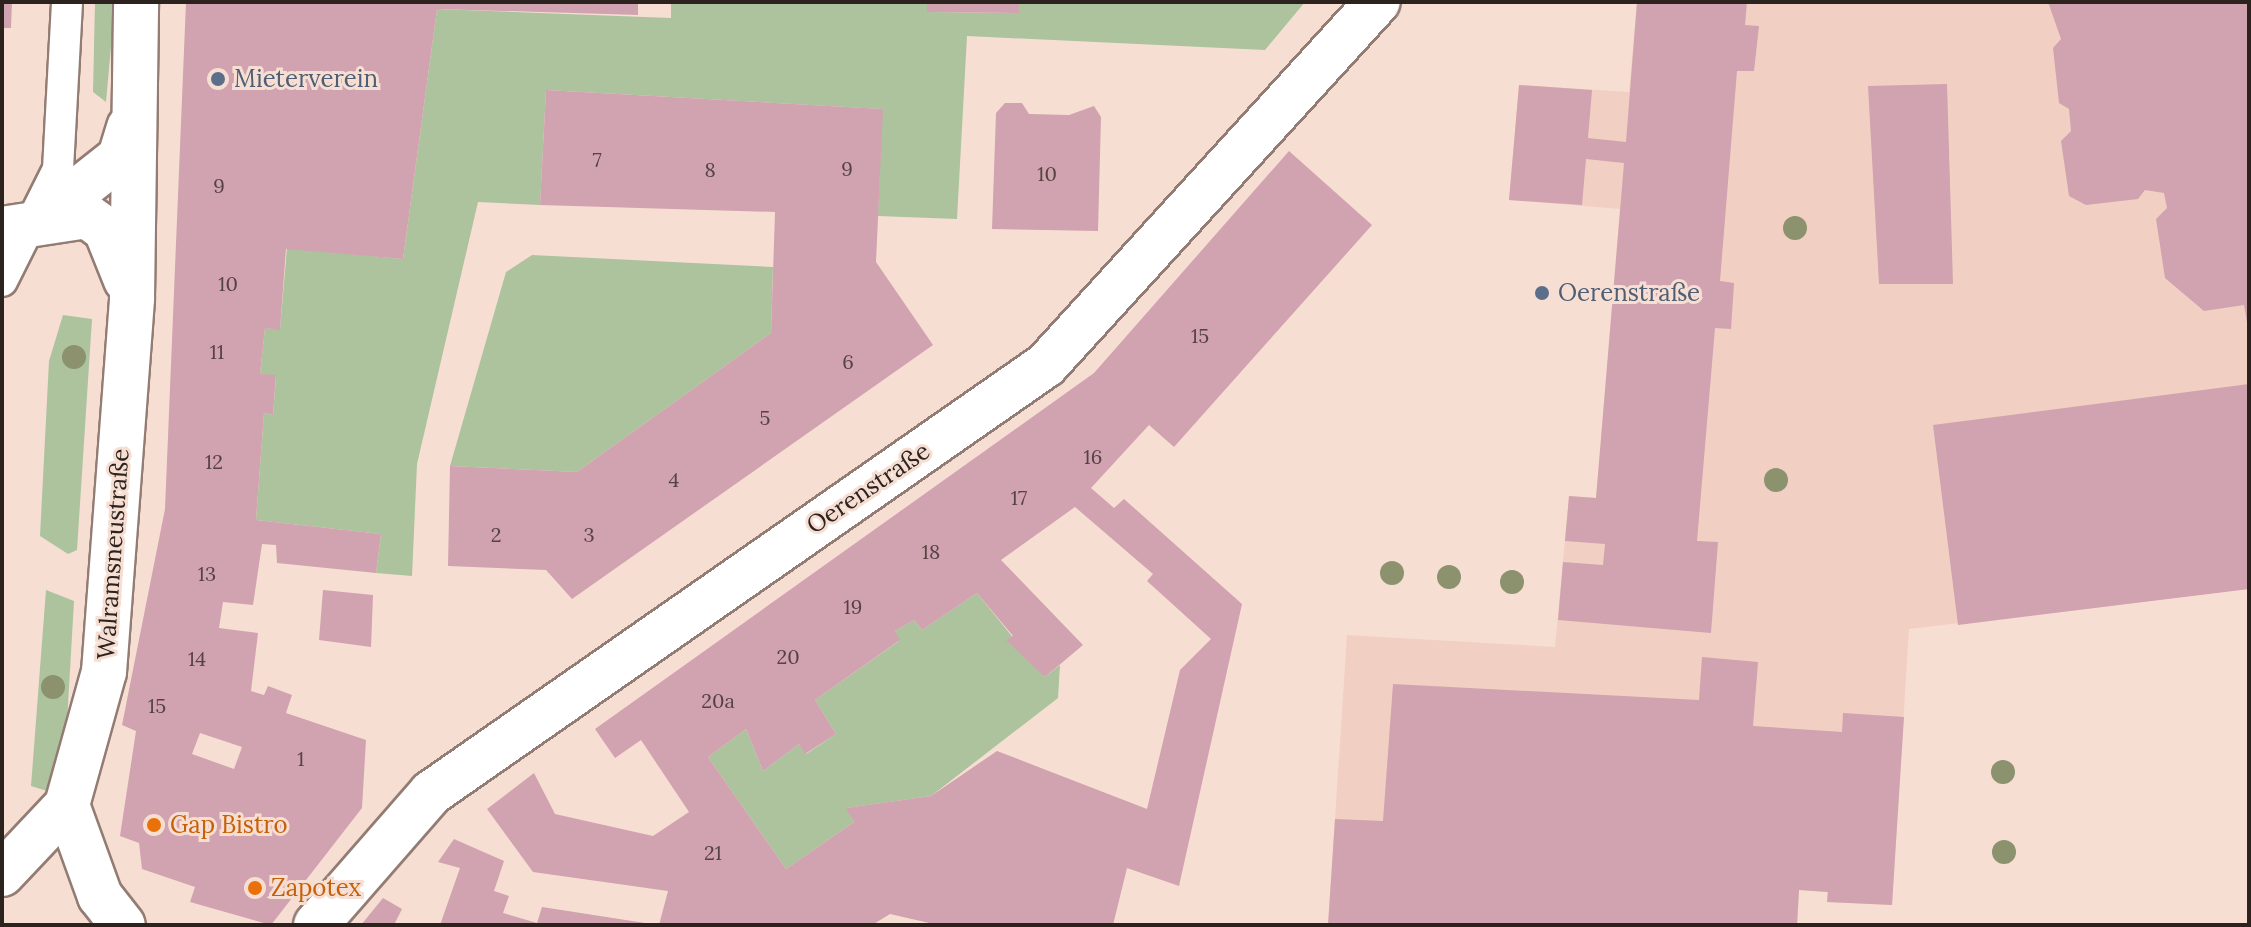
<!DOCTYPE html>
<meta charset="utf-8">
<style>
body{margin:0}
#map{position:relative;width:2251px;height:927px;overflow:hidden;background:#f7ded3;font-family:Lora,serif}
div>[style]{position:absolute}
.built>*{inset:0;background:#f1d0c3}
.green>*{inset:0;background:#acc39e}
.building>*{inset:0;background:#d1a2af}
.roads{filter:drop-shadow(2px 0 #937c73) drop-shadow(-2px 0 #937c73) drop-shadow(0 2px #937c73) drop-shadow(0 -2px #937c73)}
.service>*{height:30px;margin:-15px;padding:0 15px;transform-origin:15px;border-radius:15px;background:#fff}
.minor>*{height:44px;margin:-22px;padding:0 22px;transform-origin:22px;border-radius:22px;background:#fff}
.trees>*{width:24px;height:24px;margin:-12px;border-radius:50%;background:#8c916e}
.dots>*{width:22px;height:22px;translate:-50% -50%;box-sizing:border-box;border:4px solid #f7ded3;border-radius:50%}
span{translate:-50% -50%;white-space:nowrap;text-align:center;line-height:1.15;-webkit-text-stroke:6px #f7ded3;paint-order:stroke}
.number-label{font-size:20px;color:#554343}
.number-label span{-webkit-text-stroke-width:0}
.service-label{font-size:24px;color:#4e5e75}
.left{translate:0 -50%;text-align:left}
.street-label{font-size:24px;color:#2c231f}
.food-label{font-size:24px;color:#c56008}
.frame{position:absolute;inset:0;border:4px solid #2c231f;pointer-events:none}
</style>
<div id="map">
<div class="built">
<div style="clip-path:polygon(1637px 2px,2249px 2px,2249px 589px,1909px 629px,1892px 905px,1827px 902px,1827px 892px,1799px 890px,1797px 925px,1328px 925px,1347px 635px,1555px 647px,1569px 496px,1596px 498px,1620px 209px,1509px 200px,1519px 85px,1629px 92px)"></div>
</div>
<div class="green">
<div style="clip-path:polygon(95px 2px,115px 2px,106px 102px,93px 92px)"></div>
<div style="clip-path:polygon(671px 2px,927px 2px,928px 12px,1018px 13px,1019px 2px,1305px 2px,1265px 50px,967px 36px,957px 219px,878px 216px,882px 109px,546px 90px,540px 205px,478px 202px,417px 464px,412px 576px,376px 573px,381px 534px,256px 520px,264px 413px,273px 415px,276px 376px,260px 374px,265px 328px,280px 329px,287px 248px,403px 259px,437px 9px,671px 18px)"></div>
<div style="clip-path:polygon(532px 255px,773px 267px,771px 333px,577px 472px,450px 466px,506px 272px)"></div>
<div style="clip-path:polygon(63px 315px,92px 319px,77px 550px,68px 554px,40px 536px,49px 361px)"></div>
<div style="clip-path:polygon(46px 590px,74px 601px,67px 722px,47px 791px,31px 786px)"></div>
<div style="clip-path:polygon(977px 593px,1045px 677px,1060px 665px,1058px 698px,931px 796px,847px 808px,854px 822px,786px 869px,708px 757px,746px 729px,763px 771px,799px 744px,806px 754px,836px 734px,815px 700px,899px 641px,895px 631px,914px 620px,922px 630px)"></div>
</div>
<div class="building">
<div style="clip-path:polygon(2px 2px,12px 2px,11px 28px,2px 28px)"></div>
<div style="clip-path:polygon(evenodd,186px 2px,638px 2px,638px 15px,437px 9px,403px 259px,286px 249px,280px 330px,265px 328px,260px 374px,276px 375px,273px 415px,264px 413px,256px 520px,381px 534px,376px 573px,277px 563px,276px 545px,262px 544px,253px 605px,223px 602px,219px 628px,258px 633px,251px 691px,264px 695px,268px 686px,292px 695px,286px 713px,366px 740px,362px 808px,271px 925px,190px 902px,195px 887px,142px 869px,139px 843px,120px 836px,136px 731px,122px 725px,165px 509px,186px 2px,200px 733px,242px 747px,234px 769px,192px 754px,200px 733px)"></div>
<div style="clip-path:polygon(927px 2px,1019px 2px,1019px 13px,927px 12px)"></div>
<div style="clip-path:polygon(1637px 2px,1747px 2px,1745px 25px,1759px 26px,1754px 71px,1737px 71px,1720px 281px,1734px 283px,1731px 329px,1715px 328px,1697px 541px,1718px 542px,1711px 633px,1558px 620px,1563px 562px,1603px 565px,1605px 544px,1565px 541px,1569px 496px,1596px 498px,1624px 163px,1586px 159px,1582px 205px,1509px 200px,1519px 85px,1592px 90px,1588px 138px,1626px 142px)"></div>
<div style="clip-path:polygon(2048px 2px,2249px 2px,2249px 334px,2244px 305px,2204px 311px,2165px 278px,2156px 219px,2167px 208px,2164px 193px,2145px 190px,2138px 199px,2086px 205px,2069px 196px,2061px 141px,2071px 131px,2069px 109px,2059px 103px,2053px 48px,2061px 39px)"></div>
<div style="clip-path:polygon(1947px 84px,1953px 284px,1879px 284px,1868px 86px)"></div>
<div style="clip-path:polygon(546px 90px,883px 109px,876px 262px,933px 345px,572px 599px,546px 570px,448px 566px,450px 466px,577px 472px,771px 333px,775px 212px,540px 205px)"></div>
<div style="clip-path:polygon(1005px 103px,1022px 103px,1029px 114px,1069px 115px,1094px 106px,1101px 117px,1098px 231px,992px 229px,996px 113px)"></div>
<div style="clip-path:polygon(evenodd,1289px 151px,1372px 225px,1174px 447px,1149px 425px,1091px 488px,1114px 508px,1124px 499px,1242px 604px,1179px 886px,1127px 868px,1113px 925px,938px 925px,890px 914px,872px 925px,659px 925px,668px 891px,533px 872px,487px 809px,534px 773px,555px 814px,653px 836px,689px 812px,641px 740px,615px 758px,595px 729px,1094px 373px,1289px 151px,1075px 507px,1153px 574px,1147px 581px,1211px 639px,1180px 670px,1147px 809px,997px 751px,931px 796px,846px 808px,854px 822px,786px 869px,708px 757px,746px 729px,763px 771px,799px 744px,805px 754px,836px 734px,815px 700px,900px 640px,895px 631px,914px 620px,922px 630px,977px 593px,1013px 636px,1006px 640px,1045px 677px,1083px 645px,1001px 560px,1075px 507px)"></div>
<div style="clip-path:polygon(2249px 384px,2249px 589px,1958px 625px,1933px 425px)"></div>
<div style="clip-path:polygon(323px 590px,373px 595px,371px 647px,319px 640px)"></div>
<div style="clip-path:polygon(1702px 657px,1758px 662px,1753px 726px,1842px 732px,1843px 713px,1904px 717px,1892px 905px,1827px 902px,1828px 892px,1799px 890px,1797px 925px,1328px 925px,1335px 819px,1383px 821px,1393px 684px,1699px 700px)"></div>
<div style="clip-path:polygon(454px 839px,504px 861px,494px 891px,509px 896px,503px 913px,537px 923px,542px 907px,658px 925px,440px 925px,460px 868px,438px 862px)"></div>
<div style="clip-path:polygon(383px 898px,402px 909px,394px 925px,361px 925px)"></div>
</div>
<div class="roads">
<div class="service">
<div style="left:2px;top:281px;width:125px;rotate:-63.4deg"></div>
<div style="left:58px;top:169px;width:167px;rotate:-86.9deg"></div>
</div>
<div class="minor">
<div style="left:43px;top:218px;width:98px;rotate:-38.4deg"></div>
<div style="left:120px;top:157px;width:31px;rotate:-73deg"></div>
<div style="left:2px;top:229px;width:86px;rotate:-8.7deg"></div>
<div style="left:87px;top:216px;width:24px;rotate:36deg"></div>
<div style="left:106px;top:230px;width:54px;rotate:68.2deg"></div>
<div style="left:67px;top:805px;width:97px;rotate:70.1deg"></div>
<div style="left:100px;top:896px;width:37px;rotate:52deg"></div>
<div style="left:2px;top:874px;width:95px;rotate:-46.7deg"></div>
<div style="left:67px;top:805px;width:138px;rotate:-74.5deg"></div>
<div style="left:104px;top:672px;width:375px;rotate:-85.7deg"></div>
<div style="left:132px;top:298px;width:296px;rotate:-89.2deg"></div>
<div style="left:316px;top:925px;width:175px;rotate:-48.9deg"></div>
<div style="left:431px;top:793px;width:749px;rotate:-34.84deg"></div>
<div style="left:1046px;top:365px;width:492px;rotate:-47.6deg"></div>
</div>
</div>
<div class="trees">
<div style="left:1795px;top:228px"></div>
<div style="left:74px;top:357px"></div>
<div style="left:1776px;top:480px"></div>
<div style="left:1392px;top:573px"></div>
<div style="left:1449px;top:577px"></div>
<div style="left:1512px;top:582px"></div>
<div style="left:53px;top:687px"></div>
<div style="left:2003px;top:772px"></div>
<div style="left:2004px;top:852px"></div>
</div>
<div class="dots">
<div style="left:218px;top:79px;background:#5c6f8a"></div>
<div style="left:1542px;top:293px;background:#5c6f8a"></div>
<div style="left:154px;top:825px;background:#e8710a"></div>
<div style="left:255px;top:888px;background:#e8710a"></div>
</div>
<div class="number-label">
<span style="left:597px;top:159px">7</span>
<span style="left:847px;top:168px">9</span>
<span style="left:710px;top:169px">8</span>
<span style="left:1047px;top:173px">10</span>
<span style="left:219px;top:185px">9</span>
<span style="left:228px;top:283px">10</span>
<span style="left:1200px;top:335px">15</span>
<span style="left:217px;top:351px">11</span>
<span style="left:848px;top:361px">6</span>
<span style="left:765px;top:417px">5</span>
<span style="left:1093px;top:456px">16</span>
<span style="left:214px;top:461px">12</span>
<span style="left:674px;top:479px">4</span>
<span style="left:1019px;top:497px">17</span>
<span style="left:496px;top:534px">2</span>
<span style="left:589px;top:534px">3</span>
<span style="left:931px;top:551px">18</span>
<span style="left:207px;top:573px">13</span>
<span style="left:853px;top:606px">19</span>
<span style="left:788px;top:656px">20</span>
<span style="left:197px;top:658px">14</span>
<span style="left:718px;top:700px">20a</span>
<span style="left:157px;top:705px">15</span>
<span style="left:301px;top:758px">1</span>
<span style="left:713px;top:852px">21</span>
</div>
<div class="service-label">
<span class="left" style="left:234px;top:79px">Mieterverein</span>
<span class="left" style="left:1558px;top:293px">Oerenstraße</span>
</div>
<div class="street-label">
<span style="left:868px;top:488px;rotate:-34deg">Oerenstraße</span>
<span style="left:113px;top:554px;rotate:-86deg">Walramsneustraße</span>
</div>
<div class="food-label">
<span class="left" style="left:170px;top:825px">Gap Bistro</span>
<span class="left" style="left:271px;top:888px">Zapotex</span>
</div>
<div class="frame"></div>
</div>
